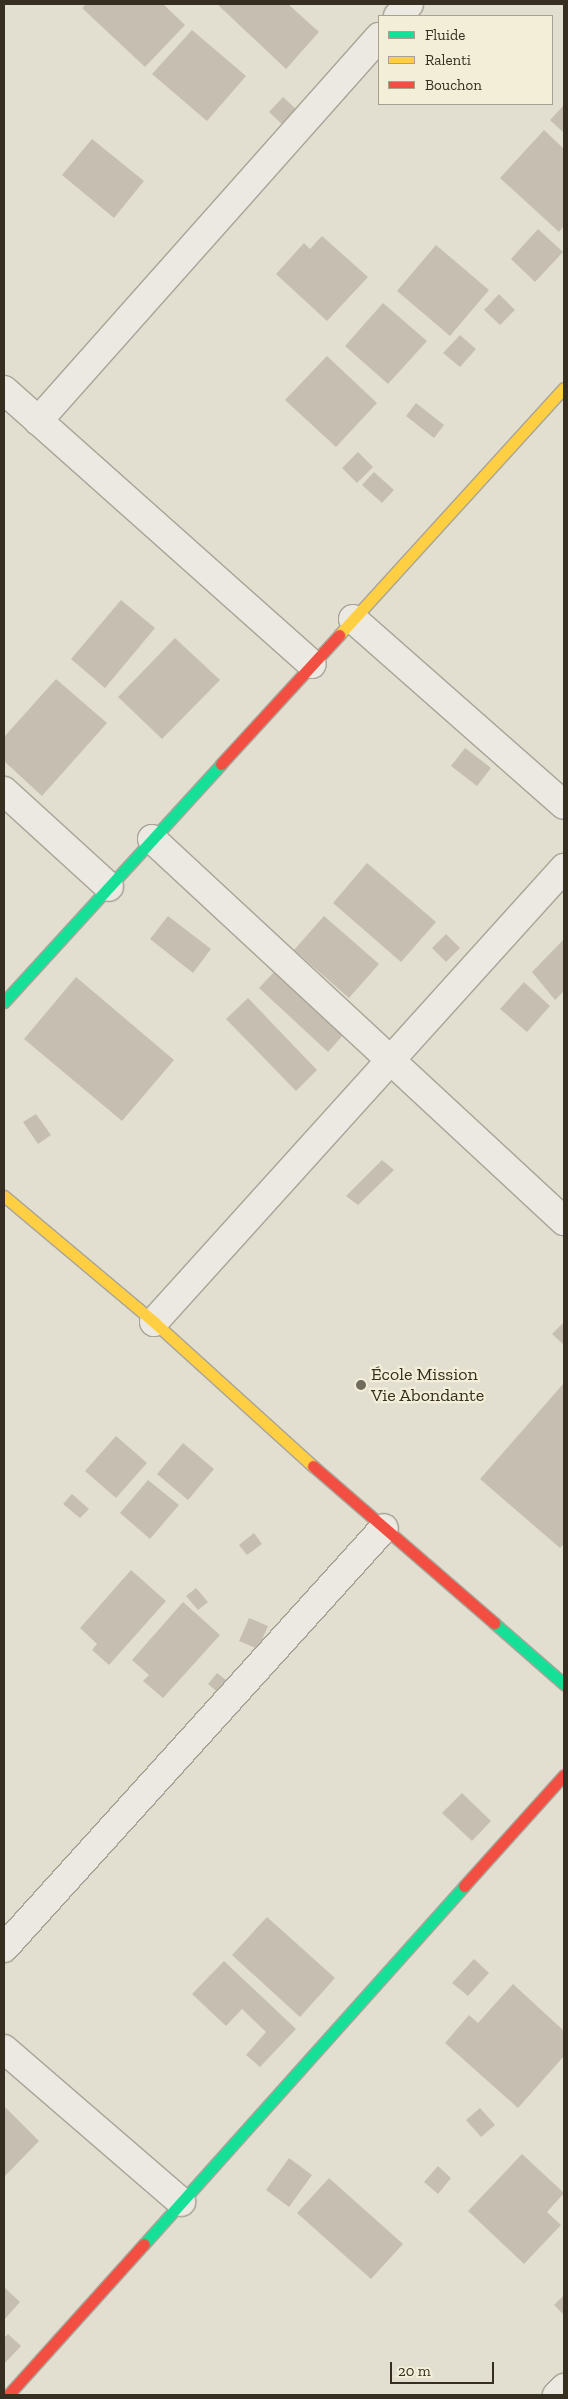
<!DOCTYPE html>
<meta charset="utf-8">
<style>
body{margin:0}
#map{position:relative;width:568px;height:2399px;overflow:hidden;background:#e2dfd0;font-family:"Zilla Slab",serif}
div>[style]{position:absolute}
.building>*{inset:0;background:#c6bfb1}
.roads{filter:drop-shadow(1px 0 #a8a498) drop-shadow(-1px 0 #a8a498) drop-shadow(0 1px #a8a498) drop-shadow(0 -1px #a8a498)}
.street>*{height:28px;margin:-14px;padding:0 14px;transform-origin:14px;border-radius:14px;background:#ebe9e1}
.fast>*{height:11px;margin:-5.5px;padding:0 5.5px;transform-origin:5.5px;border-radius:5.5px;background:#16e098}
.slow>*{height:11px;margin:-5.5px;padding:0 5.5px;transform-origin:5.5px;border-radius:5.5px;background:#ffcf43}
.jam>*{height:11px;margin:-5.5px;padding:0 5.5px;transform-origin:5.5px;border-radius:5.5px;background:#f24e42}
.dots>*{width:14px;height:14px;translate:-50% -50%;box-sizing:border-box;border:2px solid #f2eed7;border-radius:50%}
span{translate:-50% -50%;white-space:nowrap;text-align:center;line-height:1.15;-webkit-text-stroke:4.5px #f2eed7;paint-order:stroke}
.poi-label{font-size:18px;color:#362e21}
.left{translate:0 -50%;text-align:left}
.frame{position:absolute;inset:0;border:5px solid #362e21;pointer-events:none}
.legend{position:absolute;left:378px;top:15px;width:175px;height:90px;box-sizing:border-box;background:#f2eed7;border:1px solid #a7a18e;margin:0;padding:6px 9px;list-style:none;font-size:15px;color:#362e21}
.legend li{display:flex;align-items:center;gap:10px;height:25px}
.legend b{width:25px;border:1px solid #a7a18e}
.scale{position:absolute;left:390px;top:2362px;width:104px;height:22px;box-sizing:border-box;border:2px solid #362e21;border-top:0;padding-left:6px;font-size:15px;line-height:18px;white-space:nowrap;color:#362e21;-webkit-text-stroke:4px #f2eed7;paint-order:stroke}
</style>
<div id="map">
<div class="building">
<div style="clip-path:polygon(86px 4px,163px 4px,185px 25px,145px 67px,82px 8px)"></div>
<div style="clip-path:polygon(217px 4px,288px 4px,319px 32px,286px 69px)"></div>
<div style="clip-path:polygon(192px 30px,246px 76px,207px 121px,152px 74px)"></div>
<div style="clip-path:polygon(283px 97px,297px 110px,283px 125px,269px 112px)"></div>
<div style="clip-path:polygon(564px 105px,564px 133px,550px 120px)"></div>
<div style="clip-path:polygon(544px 130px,564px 149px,564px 226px,559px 232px,500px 178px)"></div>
<div style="clip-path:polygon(92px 139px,144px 181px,114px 218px,62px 175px)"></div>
<div style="clip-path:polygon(538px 229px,563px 252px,535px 282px,511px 259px)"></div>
<div style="clip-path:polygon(322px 236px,368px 277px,327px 321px,276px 274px,304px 243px,310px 249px)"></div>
<div style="clip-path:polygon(436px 245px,489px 290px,450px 336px,397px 291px)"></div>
<div style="clip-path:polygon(499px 294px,515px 310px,500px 325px,484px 310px)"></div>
<div style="clip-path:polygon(383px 303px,427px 341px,388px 384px,345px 346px)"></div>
<div style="clip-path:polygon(460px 335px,476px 349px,460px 367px,443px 353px)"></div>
<div style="clip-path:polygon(327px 356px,377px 403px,336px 447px,285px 400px)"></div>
<div style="clip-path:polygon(416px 403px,444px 425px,434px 438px,406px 416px)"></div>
<div style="clip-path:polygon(358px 452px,373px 467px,357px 483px,342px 468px)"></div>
<div style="clip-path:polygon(374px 472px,394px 490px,382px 503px,362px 485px)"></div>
<div style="clip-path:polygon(121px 600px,155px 628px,105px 688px,71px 659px)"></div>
<div style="clip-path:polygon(175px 638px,220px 680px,162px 739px,118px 697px)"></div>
<div style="clip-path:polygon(56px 679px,107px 723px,42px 796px,4px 761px,4px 737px)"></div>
<div style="clip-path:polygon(465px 748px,491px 768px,477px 786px,451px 766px)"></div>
<div style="clip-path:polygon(367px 863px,436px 922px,401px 962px,333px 903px)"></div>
<div style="clip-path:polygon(168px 916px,211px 949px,193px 973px,150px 939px)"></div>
<div style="clip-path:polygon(324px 916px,379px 964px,349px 998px,294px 950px)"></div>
<div style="clip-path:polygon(446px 934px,460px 948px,446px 962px,432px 948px)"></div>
<div style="clip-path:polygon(564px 939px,564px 991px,555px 1000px,532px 972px)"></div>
<div style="clip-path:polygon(276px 970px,344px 1034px,328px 1052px,259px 988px)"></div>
<div style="clip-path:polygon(76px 977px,174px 1060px,122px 1121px,24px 1039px)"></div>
<div style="clip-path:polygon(524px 982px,550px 1006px,527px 1032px,500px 1009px)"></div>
<div style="clip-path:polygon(248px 998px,317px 1070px,296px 1091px,226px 1019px)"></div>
<div style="clip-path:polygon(36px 1114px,51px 1135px,38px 1144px,23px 1122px)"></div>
<div style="clip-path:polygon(382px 1160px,394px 1170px,358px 1205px,346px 1196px)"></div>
<div style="clip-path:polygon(564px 1322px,564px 1345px,552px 1334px)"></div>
<div style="clip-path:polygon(564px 1383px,564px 1544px,560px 1548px,480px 1479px)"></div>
<div style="clip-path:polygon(116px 1436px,147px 1463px,116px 1498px,85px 1471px)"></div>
<div style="clip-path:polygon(183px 1443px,214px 1469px,188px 1500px,157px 1474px)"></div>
<div style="clip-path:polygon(148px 1480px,179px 1505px,150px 1539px,120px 1513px)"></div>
<div style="clip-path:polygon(72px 1494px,89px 1509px,80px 1518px,63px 1504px)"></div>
<div style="clip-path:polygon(254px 1533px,262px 1544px,247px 1555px,239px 1545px)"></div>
<div style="clip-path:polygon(131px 1570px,166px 1601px,109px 1665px,92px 1650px,97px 1644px,80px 1628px)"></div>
<div style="clip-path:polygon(196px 1588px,208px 1602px,198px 1610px,186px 1596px)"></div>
<div style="clip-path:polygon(183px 1602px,220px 1635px,163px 1698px,143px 1681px,149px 1675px,132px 1660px)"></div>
<div style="clip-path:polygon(249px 1618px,268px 1626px,258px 1649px,239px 1641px)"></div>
<div style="clip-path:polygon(217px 1673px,230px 1683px,221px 1695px,208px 1684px)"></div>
<div style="clip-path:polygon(462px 1793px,491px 1821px,472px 1841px,442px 1813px)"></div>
<div style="clip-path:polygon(267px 1917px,335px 1978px,300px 2017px,232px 1955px)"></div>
<div style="clip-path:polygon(474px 1959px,489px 1973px,468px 1996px,452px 1983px)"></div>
<div style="clip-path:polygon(224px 1961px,296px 2029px,260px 2067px,246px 2055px,266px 2032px,242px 2009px,226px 2026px,192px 1994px)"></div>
<div style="clip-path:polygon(513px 1984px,564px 2031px,564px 2056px,518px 2108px,445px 2043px,469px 2015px,478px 2023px)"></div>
<div style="clip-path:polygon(4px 2106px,39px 2141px,4px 2177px)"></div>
<div style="clip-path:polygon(480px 2108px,495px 2125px,481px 2137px,466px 2120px)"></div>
<div style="clip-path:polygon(522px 2154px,564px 2193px,547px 2212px,561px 2225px,524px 2264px,468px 2211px)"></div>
<div style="clip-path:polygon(289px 2158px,312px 2175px,289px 2207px,266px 2190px)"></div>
<div style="clip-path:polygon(438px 2166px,451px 2178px,438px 2194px,424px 2182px)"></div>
<div style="clip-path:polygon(329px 2178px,403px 2244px,371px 2279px,297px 2213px)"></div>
<div style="clip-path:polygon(4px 2287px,20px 2302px,4px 2320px)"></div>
<div style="clip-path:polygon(564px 2295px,564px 2315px,554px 2305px)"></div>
<div style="clip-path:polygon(8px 2334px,21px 2346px,4px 2364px,4px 2338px)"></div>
</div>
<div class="roads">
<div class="street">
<div style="left:398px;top:16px;width:16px;rotate:-47deg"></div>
<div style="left:4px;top:390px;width:412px;rotate:41.7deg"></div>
<div style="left:38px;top:421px;width:514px;rotate:-48.39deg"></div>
<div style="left:353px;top:619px;width:281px;rotate:41.4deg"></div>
<div style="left:4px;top:791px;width:142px;rotate:42.4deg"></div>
<div style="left:152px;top:839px;width:562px;rotate:42.84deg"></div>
<div style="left:154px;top:1322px;width:612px;rotate:-47.92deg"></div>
<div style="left:4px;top:1948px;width:566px;rotate:-47.86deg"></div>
<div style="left:4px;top:2049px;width:234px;rotate:40.8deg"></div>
<div style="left:557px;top:2395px;width:10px;rotate:-45deg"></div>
</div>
<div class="fast">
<div style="left:4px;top:1002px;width:322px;rotate:-47.6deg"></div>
<div style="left:494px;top:1623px;width:93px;rotate:41.1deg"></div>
<div style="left:144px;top:2244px;width:480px;rotate:-48.2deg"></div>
</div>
<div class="slow">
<div style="left:339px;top:635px;width:334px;rotate:-47.7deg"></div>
<div style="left:4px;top:1196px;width:196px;rotate:40deg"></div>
<div style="left:154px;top:1322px;width:215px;rotate:42.2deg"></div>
</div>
<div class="jam">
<div style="left:221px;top:764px;width:175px;rotate:-47.5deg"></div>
<div style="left:313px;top:1466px;width:240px;rotate:40.9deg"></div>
<div style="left:464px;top:1886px;width:149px;rotate:-48deg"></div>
<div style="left:8px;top:2395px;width:203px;rotate:-48deg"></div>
</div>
</div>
<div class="dots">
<div style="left:361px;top:1385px;background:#726c5e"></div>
</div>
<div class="poi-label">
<span class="left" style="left:371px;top:1385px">École Mission<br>Vie Abondante</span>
</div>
<div class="frame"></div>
<ul class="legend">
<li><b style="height:6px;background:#16e098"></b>Fluide</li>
<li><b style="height:6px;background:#ffcf43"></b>Ralenti</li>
<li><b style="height:6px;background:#f24e42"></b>Bouchon</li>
</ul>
<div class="scale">20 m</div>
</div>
